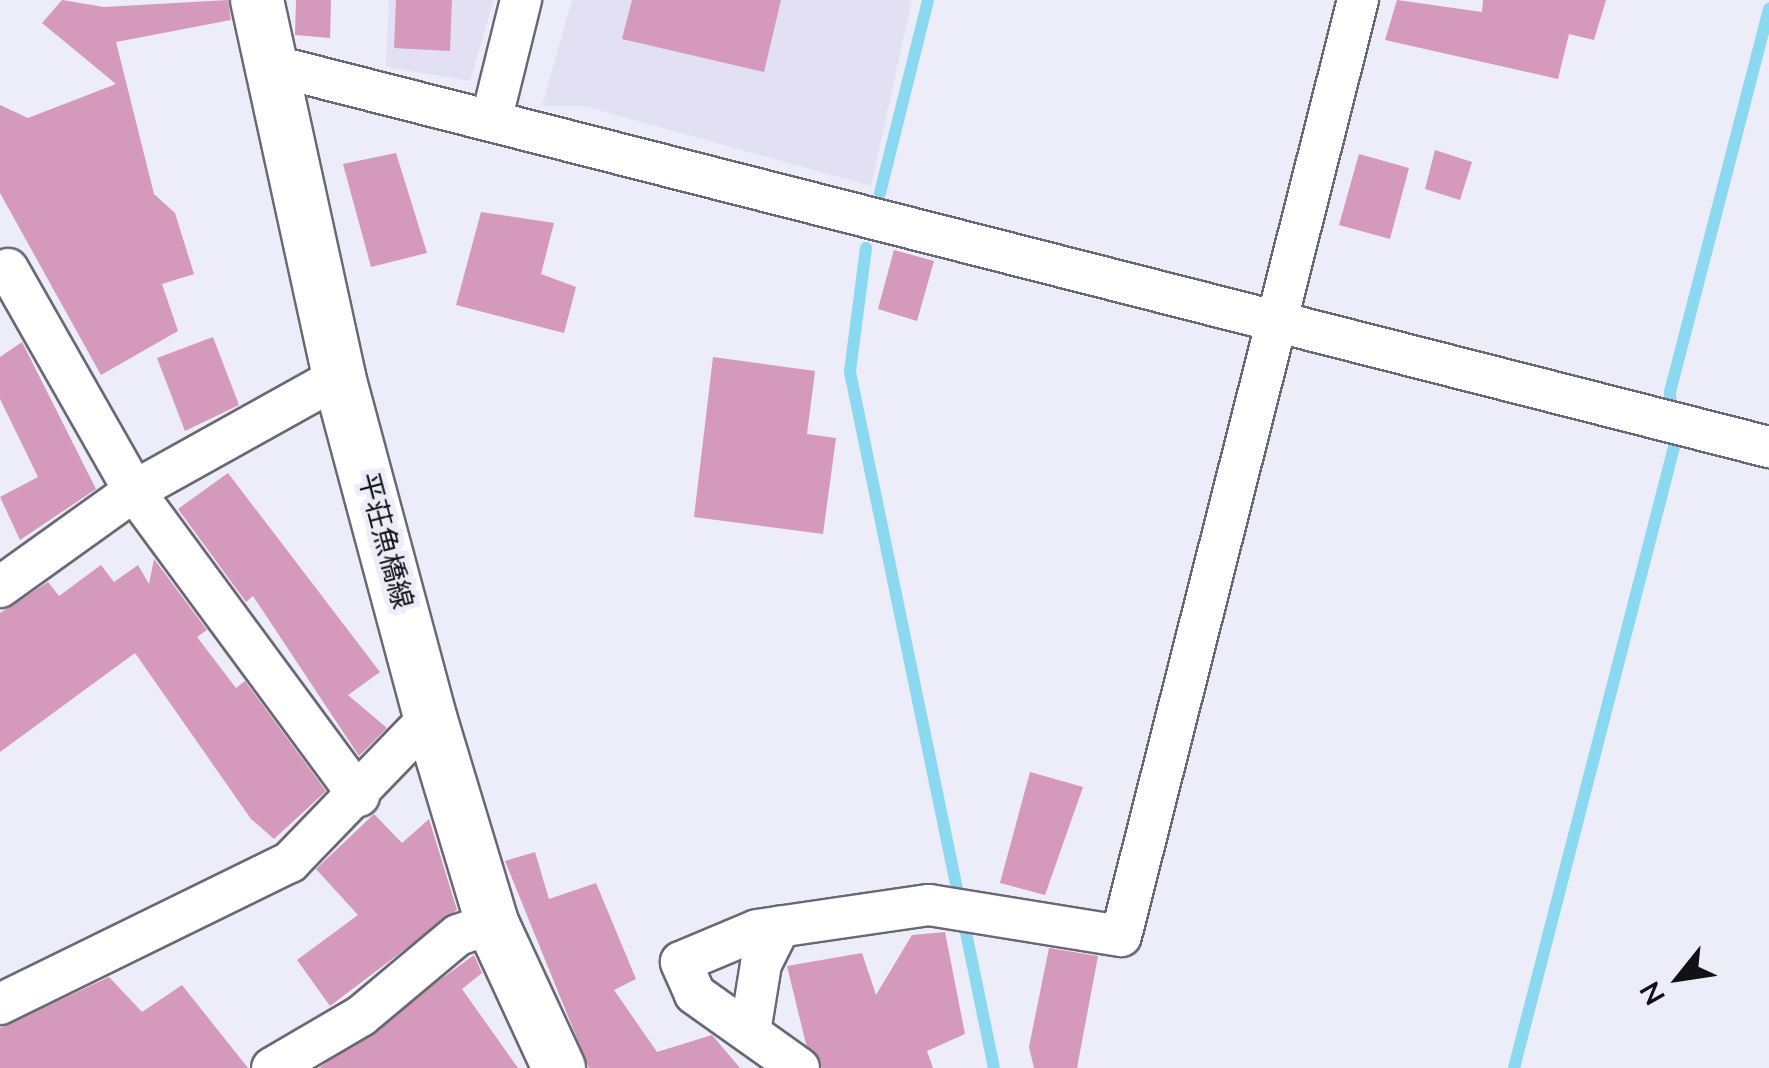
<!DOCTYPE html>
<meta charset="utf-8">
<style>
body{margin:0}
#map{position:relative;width:1769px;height:1068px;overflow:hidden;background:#edecf9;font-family:"Nunito Sans","Noto Sans JP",sans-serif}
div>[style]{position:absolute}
.built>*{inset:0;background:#e3e0f4}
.stream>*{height:12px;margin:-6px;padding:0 6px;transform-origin:6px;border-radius:6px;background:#8bd9f0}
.building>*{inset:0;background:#d499bb}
.roads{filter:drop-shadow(2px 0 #6a6874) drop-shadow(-2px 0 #6a6874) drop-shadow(0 2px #6a6874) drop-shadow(0 -2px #6a6874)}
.minor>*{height:40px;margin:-20px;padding:0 20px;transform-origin:20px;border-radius:20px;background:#fff}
.major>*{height:52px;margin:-26px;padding:0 26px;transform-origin:26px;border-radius:26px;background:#fff}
span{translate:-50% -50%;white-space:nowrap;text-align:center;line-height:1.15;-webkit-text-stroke:10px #edecf9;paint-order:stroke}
.street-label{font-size:28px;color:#121115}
.north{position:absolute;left:1629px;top:928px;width:100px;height:100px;-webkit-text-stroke:8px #edecf9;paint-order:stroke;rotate:240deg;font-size:28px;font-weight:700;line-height:40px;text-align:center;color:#121115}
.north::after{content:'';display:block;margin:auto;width:35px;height:45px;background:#121115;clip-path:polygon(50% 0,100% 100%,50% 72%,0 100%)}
</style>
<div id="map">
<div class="built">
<div style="clip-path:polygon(389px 0,494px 0,470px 81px,386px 67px)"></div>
<div style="clip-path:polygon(572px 0,912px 0,871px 186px,584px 106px,542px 106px)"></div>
</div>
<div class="stream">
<div style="left:880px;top:193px;width:199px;rotate:-76deg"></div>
<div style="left:866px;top:248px;width:125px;rotate:97.4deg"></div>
<div style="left:850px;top:372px;width:711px;rotate:78.31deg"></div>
<div style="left:1514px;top:1068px;width:641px;rotate:-75.55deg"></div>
<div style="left:1674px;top:447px;width:55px;rotate:-94.2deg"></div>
<div style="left:1670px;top:392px;width:396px;rotate:-75.5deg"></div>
</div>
<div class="building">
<div style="clip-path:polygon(62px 0,104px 7px,228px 0,231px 20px,116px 42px,154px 194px,175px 213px,194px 274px,162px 284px,178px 331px,101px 375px,0 193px,0 105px,28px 118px,116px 84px,42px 23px)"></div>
<div style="clip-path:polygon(296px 0,331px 0,330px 38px,295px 35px)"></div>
<div style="clip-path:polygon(396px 0,452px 0,450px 51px,394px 48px)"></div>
<div style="clip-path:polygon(632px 0,781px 0,764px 72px,622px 39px)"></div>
<div style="clip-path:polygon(1397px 0,1482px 12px,1483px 0,1606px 0,1594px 40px,1569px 34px,1558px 79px,1385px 40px)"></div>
<div style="clip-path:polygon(1435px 150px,1472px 162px,1460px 200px,1425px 189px)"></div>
<div style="clip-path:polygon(396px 153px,427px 253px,371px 267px,343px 164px)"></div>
<div style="clip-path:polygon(1359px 154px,1409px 168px,1390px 239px,1339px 225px)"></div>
<div style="clip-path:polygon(481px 212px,554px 223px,541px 274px,576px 287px,564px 333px,456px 305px)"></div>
<div style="clip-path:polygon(894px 250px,934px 261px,917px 321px,878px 309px)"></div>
<div style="clip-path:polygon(213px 337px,239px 405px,185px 431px,157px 358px)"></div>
<div style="clip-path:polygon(22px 342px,96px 489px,20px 540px,0 497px,38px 477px,0 399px,0 357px)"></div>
<div style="clip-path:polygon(713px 357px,815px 371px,807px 434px,836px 438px,823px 534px,694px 517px)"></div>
<div style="clip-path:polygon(228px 473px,380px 672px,348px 695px,387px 728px,359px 756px,253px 596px,246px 602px,178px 509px)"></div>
<div style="clip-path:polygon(154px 559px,207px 630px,197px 637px,236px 688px,245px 681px,326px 791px,274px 839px,251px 819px,135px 653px,0 752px,0 613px,48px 582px,59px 596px,101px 565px,114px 582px,138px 565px,149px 584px)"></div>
<div style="clip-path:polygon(1030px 772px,1083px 787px,1045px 895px,1000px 883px)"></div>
<div style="clip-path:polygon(374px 814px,402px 843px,429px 819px,457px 910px,330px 1006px,297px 960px,358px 915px,316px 869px)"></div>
<div style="clip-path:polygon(535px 852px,549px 899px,596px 883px,636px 979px,614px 990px,657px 1052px,712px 1035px,740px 1068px,589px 1068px,505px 861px)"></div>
<div style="clip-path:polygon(945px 932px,965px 1034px,927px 1051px,933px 1068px,822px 1068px,806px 1044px,787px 966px,862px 953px,876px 995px,912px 935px)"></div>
<div style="clip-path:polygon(1049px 948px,1098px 956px,1077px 1068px,1034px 1068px,1029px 1047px)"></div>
<div style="clip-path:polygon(474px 955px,482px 973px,462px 989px,518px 1068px,319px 1068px)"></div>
<div style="clip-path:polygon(109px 977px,142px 1012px,182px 985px,248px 1068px,0 1068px,0 1028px)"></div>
</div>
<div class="roads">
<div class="minor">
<div style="left:271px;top:65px;width:1546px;rotate:14.31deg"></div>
<div style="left:492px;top:117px;width:121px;rotate:-76.1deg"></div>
<div style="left:8px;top:269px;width:255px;rotate:60.4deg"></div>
<div style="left:134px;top:491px;width:379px;rotate:53.6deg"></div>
<div style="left:0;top:587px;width:165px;rotate:-35.6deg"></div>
<div style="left:134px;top:491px;width:235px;rotate:-29.1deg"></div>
<div style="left:0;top:1004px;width:323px;rotate:-26.1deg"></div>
<div style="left:290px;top:862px;width:202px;rotate:-46deg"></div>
<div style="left:750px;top:1032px;width:69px;rotate:-80.8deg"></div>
<div style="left:761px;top:964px;width:42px;rotate:-63.4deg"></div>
<div style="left:272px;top:1068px;width:103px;rotate:-30.3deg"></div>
<div style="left:361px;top:1016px;width:126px;rotate:-39.9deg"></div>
<div style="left:458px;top:935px;width:36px;rotate:-19deg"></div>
<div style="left:799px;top:1068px;width:128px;rotate:-144.6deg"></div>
<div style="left:695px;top:994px;width:35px;rotate:-114deg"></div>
<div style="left:681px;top:962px;width:82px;rotate:-22.8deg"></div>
<div style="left:757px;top:930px;width:174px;rotate:-8.3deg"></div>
<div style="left:929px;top:905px;width:194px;rotate:9.2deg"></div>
<div style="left:1121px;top:936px;width:966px;rotate:-75.79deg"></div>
</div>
<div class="major">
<div style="left:257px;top:0;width:386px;rotate:77.7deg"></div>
<div style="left:339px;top:377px;width:352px;rotate:75deg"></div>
<div style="left:430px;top:717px;width:215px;rotate:73.2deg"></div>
<div style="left:492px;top:923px;width:160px;rotate:65.2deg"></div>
</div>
</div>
<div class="street-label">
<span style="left:385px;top:541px;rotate:75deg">平荘魚橋線</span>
</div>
<div class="north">N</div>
</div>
